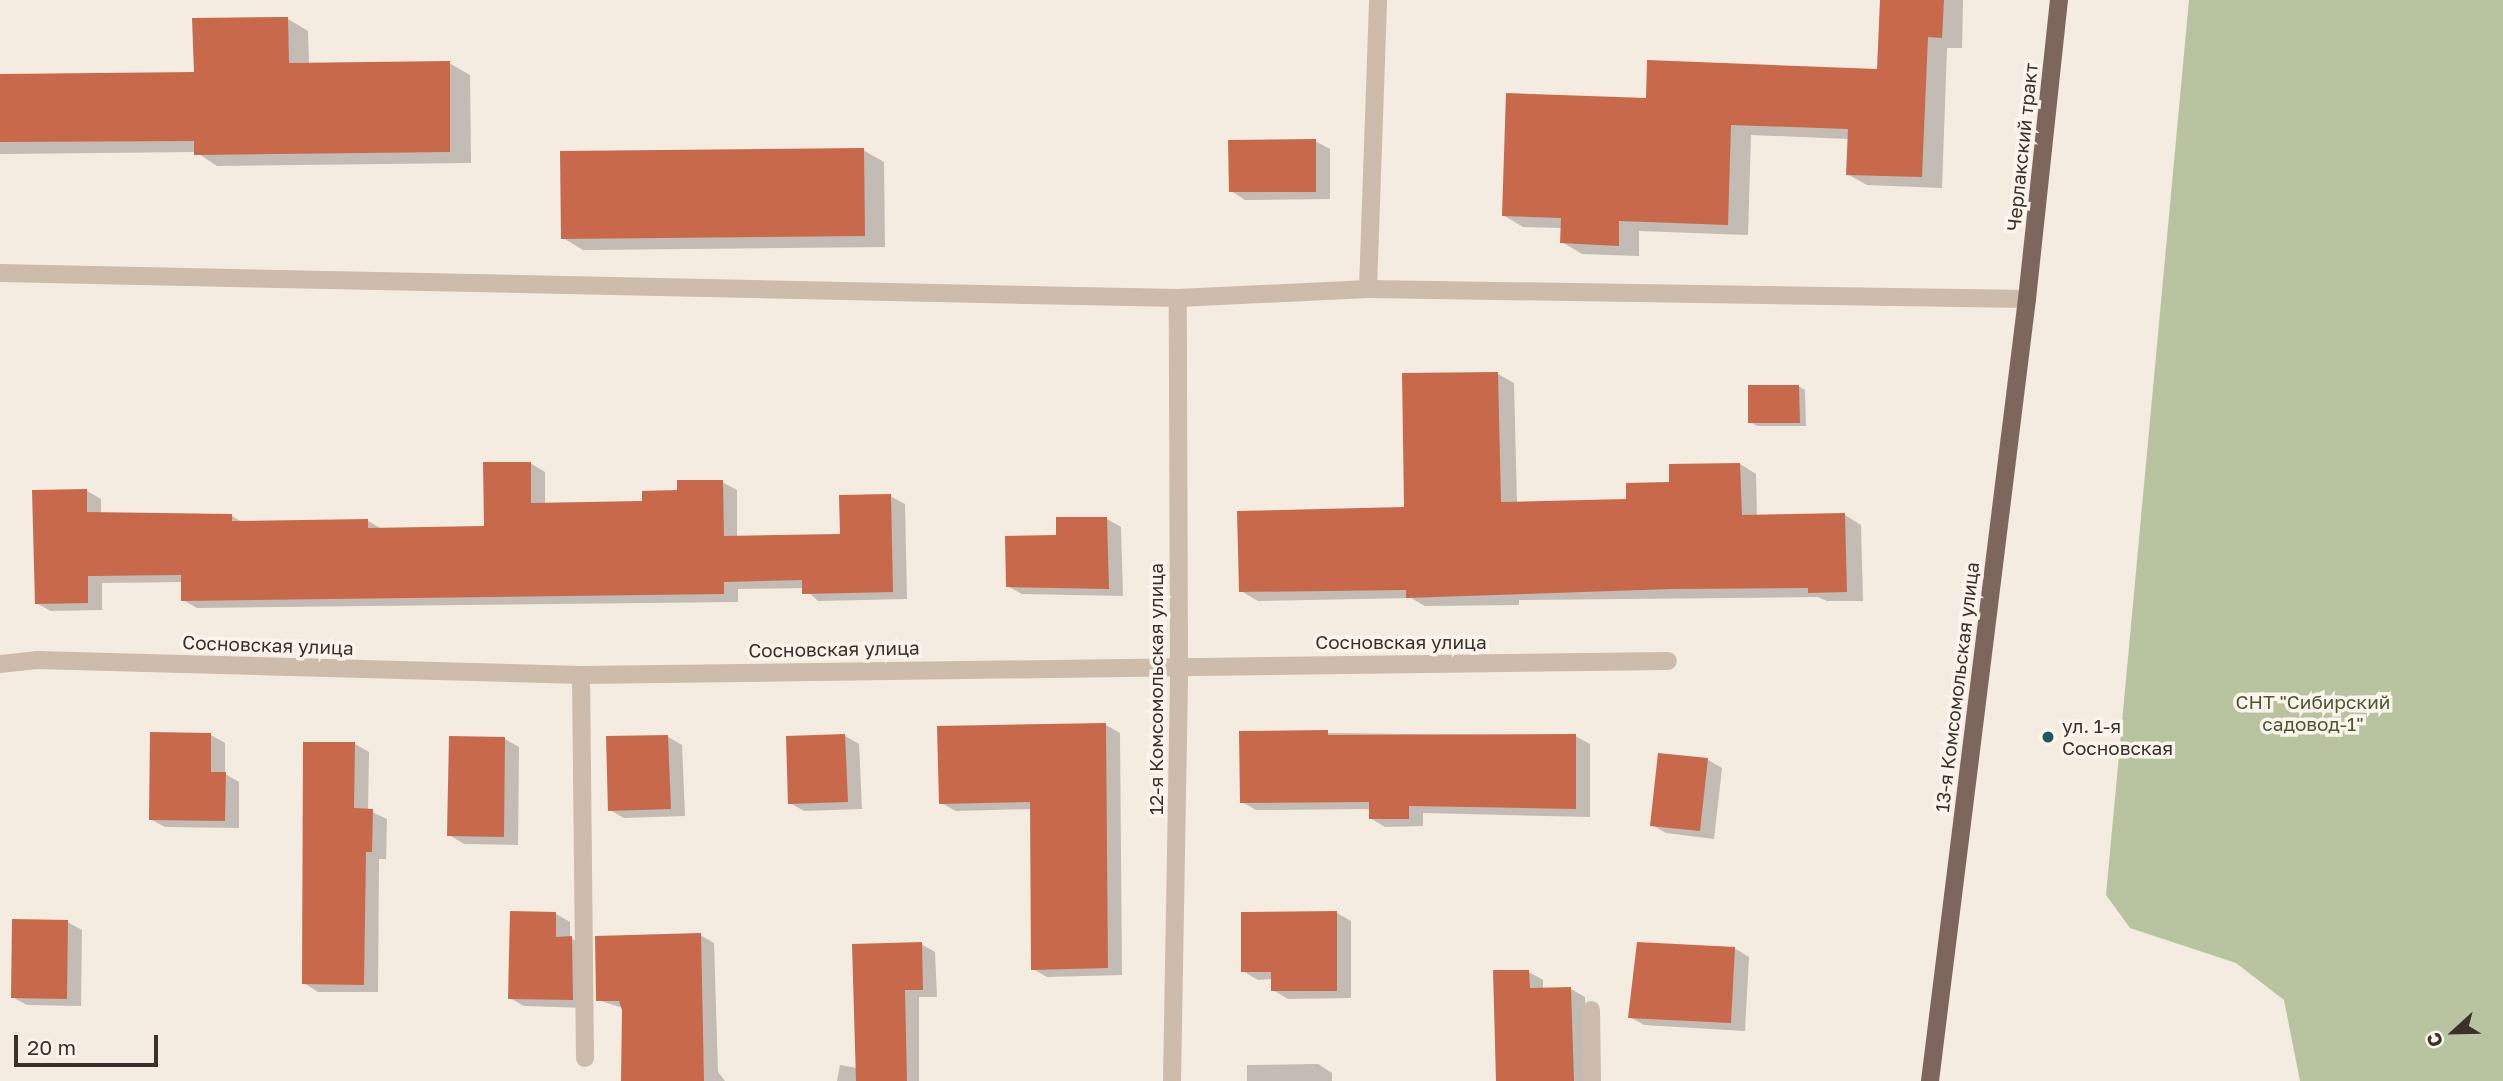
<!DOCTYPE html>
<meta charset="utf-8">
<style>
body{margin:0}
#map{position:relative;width:2503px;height:1081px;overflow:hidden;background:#f4ebe1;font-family:"Golos Text",sans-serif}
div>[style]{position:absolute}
.green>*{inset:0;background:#b8c4a0}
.shadow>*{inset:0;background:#0003}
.building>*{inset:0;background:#c8694b}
.service>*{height:18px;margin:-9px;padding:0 9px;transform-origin:9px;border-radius:9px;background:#cdbbac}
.minor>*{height:18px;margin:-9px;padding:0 9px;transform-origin:9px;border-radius:9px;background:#cdbbac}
.primary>*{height:18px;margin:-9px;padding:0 9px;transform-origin:9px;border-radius:9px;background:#7d675c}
.dots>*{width:19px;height:19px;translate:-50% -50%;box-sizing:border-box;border:4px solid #fbf5ee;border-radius:50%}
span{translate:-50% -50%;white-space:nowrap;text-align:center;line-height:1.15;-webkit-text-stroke:7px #fbf5ee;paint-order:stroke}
.street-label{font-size:19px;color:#3b302b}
.park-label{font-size:19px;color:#4a5a2e}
.poi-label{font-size:19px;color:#3b302b}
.left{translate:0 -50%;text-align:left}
.north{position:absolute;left:2419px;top:997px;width:70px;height:70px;-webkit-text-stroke:5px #fbf5ee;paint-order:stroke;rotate:248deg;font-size:19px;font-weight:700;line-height:28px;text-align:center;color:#3b302b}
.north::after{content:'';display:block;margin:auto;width:24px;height:32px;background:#3b302b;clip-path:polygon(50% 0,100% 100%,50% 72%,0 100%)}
.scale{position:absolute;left:14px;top:1035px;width:144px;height:32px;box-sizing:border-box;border:4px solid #3b302b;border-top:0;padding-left:9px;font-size:21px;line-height:24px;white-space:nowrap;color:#3b302b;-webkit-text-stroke:5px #fbf5ee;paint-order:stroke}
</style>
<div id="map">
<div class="green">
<div style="clip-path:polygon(2189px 0,2503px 0,2503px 1081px,2300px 1081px,2284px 1000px,2236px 963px,2130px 928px,2106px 895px)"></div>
</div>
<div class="shadow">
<div style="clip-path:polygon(1882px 0,1963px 0,1962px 48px,1947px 48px,1942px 188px,1867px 185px,1847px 174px,1849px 139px,1751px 135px,1748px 235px,1639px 231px,1639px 256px,1582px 254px,1562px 242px,1562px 228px,1523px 227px,1503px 215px,1648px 100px,1879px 71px)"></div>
<div style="clip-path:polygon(288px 19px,308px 31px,309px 64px,449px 63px,470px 75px,471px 163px,217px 166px,196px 152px,0 154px,0 76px,195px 74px)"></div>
<div style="clip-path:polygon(1315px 141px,1330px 149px,1330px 199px,1245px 200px,1231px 191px)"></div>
<div style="clip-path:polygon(863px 150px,884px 162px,885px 247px,583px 250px,563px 238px)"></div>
<div style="clip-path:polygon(1498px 374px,1514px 383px,1517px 503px,1627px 501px,1740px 464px,1756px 474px,1757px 517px,1845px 515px,1861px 525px,1863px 601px,1827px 601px,1818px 597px,1519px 600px,1519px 605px,1425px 606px,1411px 598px,1258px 601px,1241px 591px,1406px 508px)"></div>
<div style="clip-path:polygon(1798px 386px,1805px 390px,1806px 426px,1757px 426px,1750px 422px)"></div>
<div style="clip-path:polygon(530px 463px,545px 472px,545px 505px,644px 503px,722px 482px,737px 490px,737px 537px,842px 536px,890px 496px,905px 504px,907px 599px,818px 601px,804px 588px,738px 589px,738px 602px,197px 608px,183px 600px,183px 582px,102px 583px,102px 610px,51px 611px,36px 603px,87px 491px,101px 499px,101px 514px,232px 516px,244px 523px,368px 521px,382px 529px,486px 528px)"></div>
<div style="clip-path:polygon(1107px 519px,1121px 527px,1123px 596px,1022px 594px,1007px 586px,1058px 537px)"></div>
<div style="clip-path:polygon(1106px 725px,1120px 733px,1122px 975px,1047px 977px,1033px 969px,1032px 809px,956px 811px,941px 803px)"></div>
<div style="clip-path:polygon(1241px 732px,1575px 736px,1590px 744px,1590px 817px,1423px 813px,1423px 826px,1385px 827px,1370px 818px,1370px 809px,1256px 810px,1242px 802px)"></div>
<div style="clip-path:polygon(211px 735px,225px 743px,225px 774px,239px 782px,239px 828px,165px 827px,150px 819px)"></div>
<div style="clip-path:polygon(845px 736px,859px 744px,862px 809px,804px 811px,790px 803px)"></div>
<div style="clip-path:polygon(668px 737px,682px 745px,685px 816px,624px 818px,610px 810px)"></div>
<div style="clip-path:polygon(505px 739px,519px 747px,518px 845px,464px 844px,449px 835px)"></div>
<div style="clip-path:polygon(355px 744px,369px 752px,368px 810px,387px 819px,386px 859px,379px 859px,378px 992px,318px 992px,304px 983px)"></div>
<div style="clip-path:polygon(1660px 755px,1708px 760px,1722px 768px,1714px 839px,1666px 833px,1652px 825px)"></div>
<div style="clip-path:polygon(1337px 913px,1351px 921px,1351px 998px,1288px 999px,1273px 990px,1273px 979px,1258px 980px,1243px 971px)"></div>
<div style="clip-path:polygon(556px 914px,570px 922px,570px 938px,586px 946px,587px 1008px,524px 1006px,510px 998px)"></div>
<div style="clip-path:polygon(67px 922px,82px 930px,81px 1006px,27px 1005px,12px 997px)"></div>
<div style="clip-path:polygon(700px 935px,714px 943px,718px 1072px,725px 1081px,622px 1081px,623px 1008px,598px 1000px)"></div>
<div style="clip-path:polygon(921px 944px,935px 952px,937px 997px,919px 997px,919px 1081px,837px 1081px,840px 1065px,857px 1068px)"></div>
<div style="clip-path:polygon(1734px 948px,1749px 957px,1745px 1031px,1644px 1025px,1630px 1017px)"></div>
<div style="clip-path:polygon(1529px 972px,1543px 980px,1543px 990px,1571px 989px,1585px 997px,1588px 1081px,1498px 1081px)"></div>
<div style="clip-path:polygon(1318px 1064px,1332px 1073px,1332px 1081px,1247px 1081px,1247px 1065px)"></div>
</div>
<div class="building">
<div style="clip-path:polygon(1880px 0,1944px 0,1942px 38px,1928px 37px,1922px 177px,1846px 175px,1848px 129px,1731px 125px,1728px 225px,1619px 221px,1619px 246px,1560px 243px,1561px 218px,1502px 216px,1506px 93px,1646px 98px,1647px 60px,1877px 69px)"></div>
<div style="clip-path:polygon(288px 17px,289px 63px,450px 61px,450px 152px,194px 155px,194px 141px,0 142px,0 74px,194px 72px,192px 18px)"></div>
<div style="clip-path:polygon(1316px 139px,1316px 192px,1229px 192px,1228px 140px)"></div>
<div style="clip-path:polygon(864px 148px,865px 236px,561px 239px,560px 151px)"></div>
<div style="clip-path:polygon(1498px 372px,1501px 502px,1626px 499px,1626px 483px,1669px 482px,1669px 464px,1740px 463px,1742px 515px,1845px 513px,1847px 592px,1808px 593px,1808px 588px,1671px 589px,1406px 598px,1406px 590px,1239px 592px,1237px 511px,1404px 507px,1402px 373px)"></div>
<div style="clip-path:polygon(1748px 385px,1799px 385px,1800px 423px,1748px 423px)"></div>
<div style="clip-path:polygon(483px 462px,531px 462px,531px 503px,642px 501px,642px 491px,677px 490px,677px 480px,723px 480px,724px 536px,840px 534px,839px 495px,891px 494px,893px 592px,802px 594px,802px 580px,724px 582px,724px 594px,181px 601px,181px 575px,88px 576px,88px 603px,35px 604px,32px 490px,87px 489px,87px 512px,232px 514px,232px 521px,368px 519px,368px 528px,484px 526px)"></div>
<div style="clip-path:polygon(1056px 517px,1107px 517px,1109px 589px,1006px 587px,1005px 536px,1056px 535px)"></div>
<div style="clip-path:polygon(1106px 723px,1108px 968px,1031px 970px,1030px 802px,939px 804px,937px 726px)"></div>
<div style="clip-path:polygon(1328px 730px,1328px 735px,1576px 734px,1576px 809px,1409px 806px,1409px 819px,1369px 819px,1369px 802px,1240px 803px,1239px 731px)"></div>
<div style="clip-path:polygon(150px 732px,211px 733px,211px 772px,226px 772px,225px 821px,149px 820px)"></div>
<div style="clip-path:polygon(845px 734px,848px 802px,788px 804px,786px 736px)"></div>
<div style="clip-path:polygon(668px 735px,671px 809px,608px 811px,606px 736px)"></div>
<div style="clip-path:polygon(449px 736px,505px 737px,504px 837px,447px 836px)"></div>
<div style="clip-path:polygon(303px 742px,355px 742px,354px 808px,373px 809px,372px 852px,366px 852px,364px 985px,302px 984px)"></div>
<div style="clip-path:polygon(1658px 753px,1708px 758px,1700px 831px,1650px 826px)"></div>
<div style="clip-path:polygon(510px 911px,556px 912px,556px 937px,572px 936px,573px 1000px,508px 999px)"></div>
<div style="clip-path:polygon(1337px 911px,1337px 991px,1271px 991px,1271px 972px,1241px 972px,1241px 912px)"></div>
<div style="clip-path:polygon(12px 919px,68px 920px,67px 999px,11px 998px)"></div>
<div style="clip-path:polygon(701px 933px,704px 1081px,621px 1081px,622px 1010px,619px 1001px,596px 1001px,595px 936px)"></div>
<div style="clip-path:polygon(922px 942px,923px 990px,905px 990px,907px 1081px,856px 1081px,852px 944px)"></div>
<div style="clip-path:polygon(1637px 942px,1735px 947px,1731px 1023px,1628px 1018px)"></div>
<div style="clip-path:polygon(1493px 970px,1529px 970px,1530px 988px,1571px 987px,1574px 1081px,1496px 1081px)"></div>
</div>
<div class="service">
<div style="left:1368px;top:289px;width:289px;rotate:-88deg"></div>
<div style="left:581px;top:675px;width:383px;rotate:89.4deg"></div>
<div style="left:1591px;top:1010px;width:71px;rotate:89.2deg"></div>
</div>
<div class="minor">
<div style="left:0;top:273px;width:1178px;rotate:1.22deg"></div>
<div style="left:1178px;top:298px;width:190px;rotate:-2.7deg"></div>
<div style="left:1368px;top:289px;width:659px;rotate:0.87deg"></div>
<div style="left:0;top:664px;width:37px;rotate:-6deg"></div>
<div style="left:37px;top:660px;width:544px;rotate:1.58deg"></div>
<div style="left:581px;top:675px;width:1087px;rotate:-0.74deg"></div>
<div style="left:1172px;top:1081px;width:417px;rotate:-89deg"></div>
<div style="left:1179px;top:664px;width:366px;rotate:-90.2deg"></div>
</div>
<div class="primary">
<div style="left:1930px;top:1081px;width:788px;rotate:-82.93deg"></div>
<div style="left:2027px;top:299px;width:301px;rotate:-83.9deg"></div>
</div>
<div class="dots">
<div style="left:2048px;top:737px;background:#1f5a5e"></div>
</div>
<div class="street-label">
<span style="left:2022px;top:147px;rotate:-84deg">Черлакский тракт</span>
<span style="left:1401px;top:642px">Сосновская улица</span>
<span style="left:268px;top:645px;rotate:2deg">Сосновская улица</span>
<span style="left:834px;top:649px;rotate:-1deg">Сосновская улица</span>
<span style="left:1957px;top:687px;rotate:-83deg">13-я Комсомольская улица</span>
<span style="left:1156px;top:689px;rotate:-90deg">12-я Комсомольская улица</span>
</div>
<div class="park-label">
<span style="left:2313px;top:713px">СНТ "Сибирский<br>садовод-1"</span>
</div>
<div class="poi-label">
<span class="left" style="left:2062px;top:737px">ул. 1-я<br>Сосновская</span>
</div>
<div class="north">С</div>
<div class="scale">20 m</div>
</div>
